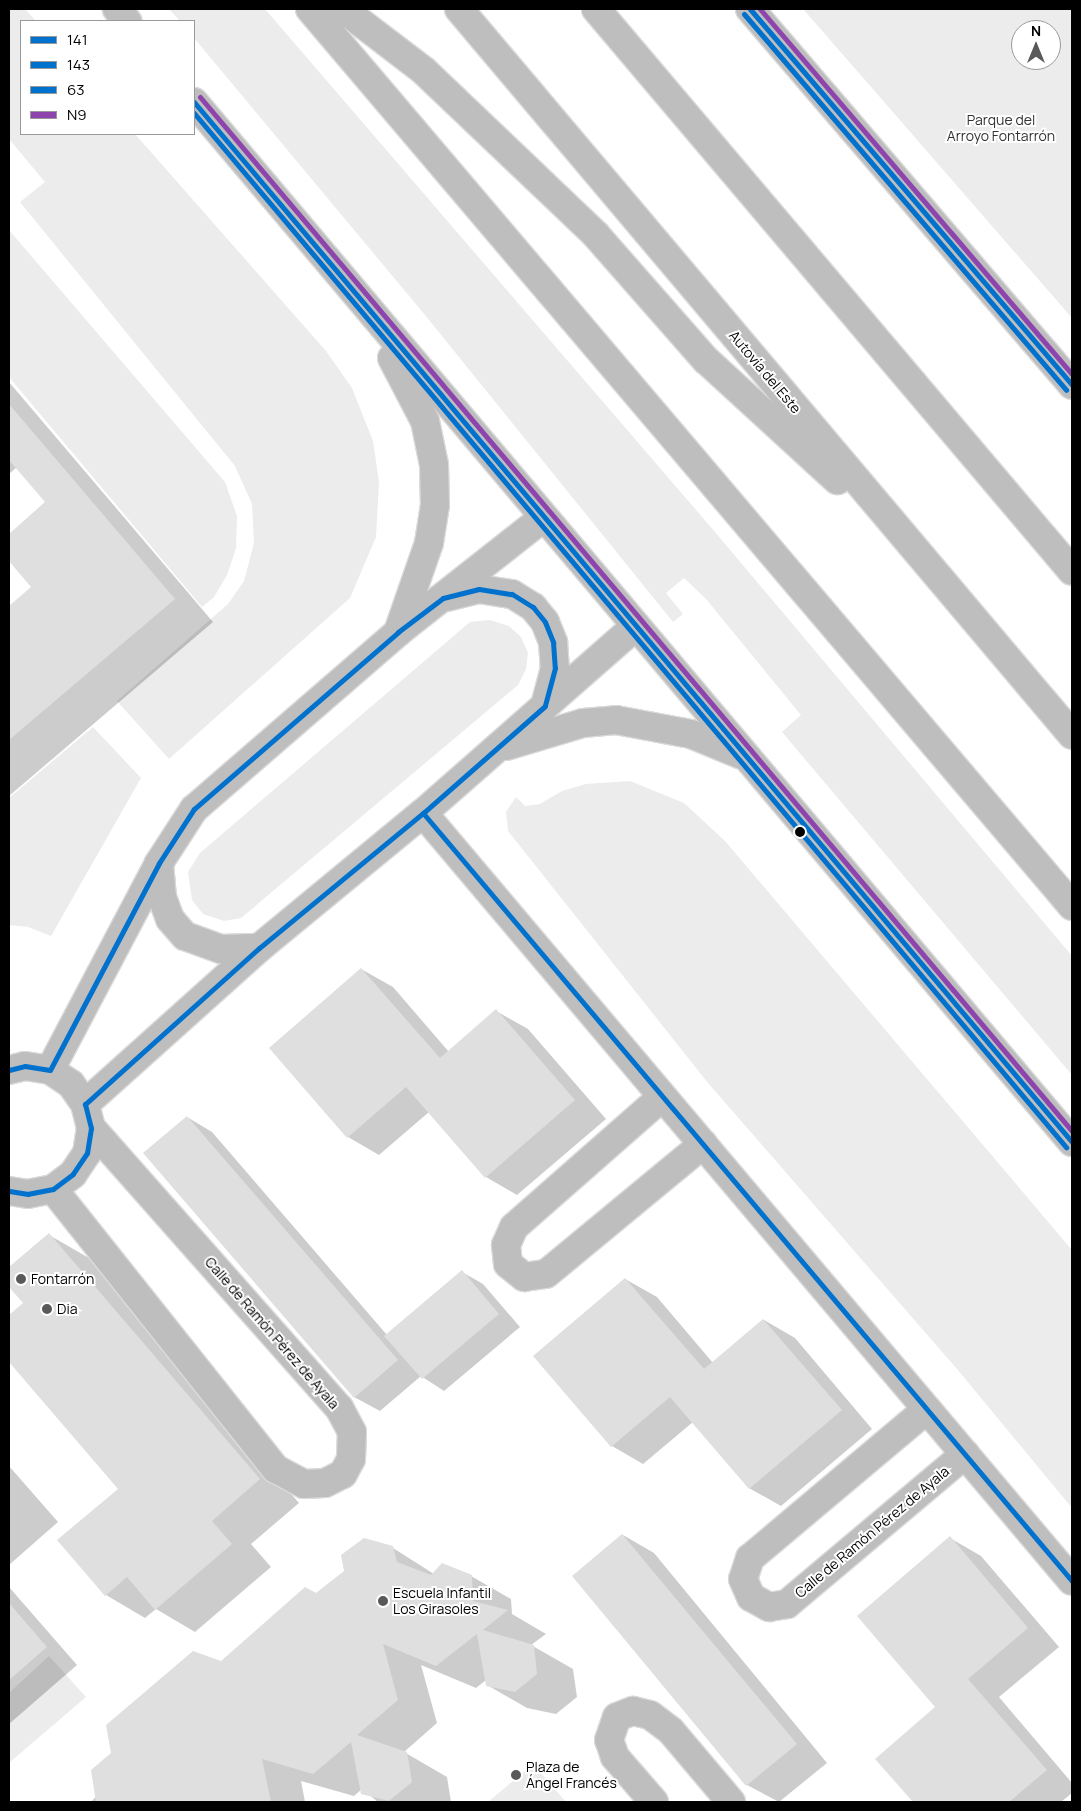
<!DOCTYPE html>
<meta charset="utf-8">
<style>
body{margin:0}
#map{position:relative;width:1081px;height:1811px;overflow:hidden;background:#fff;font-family:Manrope,sans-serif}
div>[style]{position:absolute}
.green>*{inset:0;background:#ececec}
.shadow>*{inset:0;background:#0003}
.building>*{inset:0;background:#dfdfdf}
.roads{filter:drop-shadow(1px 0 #dbdbdb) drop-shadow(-1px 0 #dbdbdb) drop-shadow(0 1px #dbdbdb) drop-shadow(0 -1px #dbdbdb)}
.minor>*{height:28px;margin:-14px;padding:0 14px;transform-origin:14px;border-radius:14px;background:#bebebe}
.motorway>*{height:28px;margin:-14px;padding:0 14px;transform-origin:14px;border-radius:14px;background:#bebebe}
.bus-1>*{height:5px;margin:-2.5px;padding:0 2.5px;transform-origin:2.5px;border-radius:2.5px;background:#0072ce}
.bus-2>*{height:5px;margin:-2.5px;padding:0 2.5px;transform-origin:2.5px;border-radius:2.5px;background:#0072ce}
.bus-3>*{height:5px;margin:-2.5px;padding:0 2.5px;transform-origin:2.5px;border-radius:2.5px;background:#0072ce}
.bus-4>*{height:5px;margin:-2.5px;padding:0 2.5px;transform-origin:2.5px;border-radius:2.5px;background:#8e44ad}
.dots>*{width:14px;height:14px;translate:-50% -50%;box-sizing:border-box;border:2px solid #fff;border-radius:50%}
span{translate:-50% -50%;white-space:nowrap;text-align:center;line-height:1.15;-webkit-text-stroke:4px #fff;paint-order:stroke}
.park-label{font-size:14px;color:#333}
.street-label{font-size:14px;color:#000}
.poi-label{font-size:14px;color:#000}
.left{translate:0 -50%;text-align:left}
.frame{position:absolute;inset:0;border:10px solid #000;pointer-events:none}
.legend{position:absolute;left:20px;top:20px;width:175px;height:115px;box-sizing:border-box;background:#fff;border:1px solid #999;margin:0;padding:6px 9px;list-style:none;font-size:15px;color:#000}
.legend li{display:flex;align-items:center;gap:10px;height:25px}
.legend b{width:25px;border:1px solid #999}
.north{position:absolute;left:1011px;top:20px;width:50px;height:50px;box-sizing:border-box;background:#fff;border:1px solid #999;border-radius:50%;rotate:0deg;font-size:14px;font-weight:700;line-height:20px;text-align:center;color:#000}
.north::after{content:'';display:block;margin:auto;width:18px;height:22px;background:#595959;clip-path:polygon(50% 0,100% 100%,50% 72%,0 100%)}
</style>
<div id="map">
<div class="green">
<div style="clip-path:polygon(9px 9px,25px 9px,36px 21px,21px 21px,21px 134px,135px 134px,326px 351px,352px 388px,373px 441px,379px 482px,376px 537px,350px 598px,169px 759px,117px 701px,228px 604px,244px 581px,254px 543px,252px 504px,235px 466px,20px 202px,45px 182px,9px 139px)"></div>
<div style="clip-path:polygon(169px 9px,265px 9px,715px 532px,1072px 956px,1072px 1075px,782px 732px,801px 715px,706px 599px,684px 578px,666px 593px,683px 614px,673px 622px,425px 315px,194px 38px,194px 21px,180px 21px)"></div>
<div style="clip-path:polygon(evenodd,803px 9px,1072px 9px,1072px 318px,865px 80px,803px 9px,1021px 30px,1051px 30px,1051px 60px,1021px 60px,1021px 30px)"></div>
<div style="clip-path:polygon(9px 230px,225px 482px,237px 516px,236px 548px,227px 575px,214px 597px,202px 607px,9px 377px)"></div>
<div style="clip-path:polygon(490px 620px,509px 626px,521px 637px,528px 653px,526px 669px,518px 685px,241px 918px,224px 921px,203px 914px,192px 900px,188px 872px,200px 853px,470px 622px)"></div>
<div style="clip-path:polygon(93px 727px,141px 778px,51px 936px,28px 927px,9px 925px,9px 798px)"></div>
<div style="clip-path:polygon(630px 781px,684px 803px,725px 841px,1072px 1250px,1072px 1508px,957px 1369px,708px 1083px,508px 831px,506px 812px,516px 797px,525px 806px,540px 804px,562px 791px,586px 784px)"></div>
<div style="clip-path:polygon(49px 1656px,86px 1697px,9px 1763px,9px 1693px)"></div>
<div style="clip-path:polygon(533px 1764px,566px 1802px,488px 1802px)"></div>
</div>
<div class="shadow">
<div style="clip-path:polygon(9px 382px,213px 622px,9px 796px,9px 608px,33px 587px,9px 559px,9px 535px,47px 503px,17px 467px,9px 474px)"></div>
<div style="clip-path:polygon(361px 969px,393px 987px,449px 1052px,496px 1011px,528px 1029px,606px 1119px,517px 1195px,486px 1177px,429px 1112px,379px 1155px,348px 1137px)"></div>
<div style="clip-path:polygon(187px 1117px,212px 1132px,387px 1335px,462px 1272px,483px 1284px,520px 1327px,444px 1391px,421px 1376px,380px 1411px,354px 1397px)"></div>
<div style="clip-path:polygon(49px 1235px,89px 1258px,299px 1503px,251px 1544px,271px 1567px,195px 1632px,156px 1609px,145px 1618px,106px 1595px,120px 1489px,9px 1360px,9px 1317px,25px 1303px,9px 1285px,9px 1269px)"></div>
<div style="clip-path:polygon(625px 1279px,657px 1297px,713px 1363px,764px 1320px,795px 1338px,872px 1429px,781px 1506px,749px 1488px,693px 1422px,643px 1464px,612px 1446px)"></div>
<div style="clip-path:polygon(9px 1466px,58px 1522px,9px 1565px)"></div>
<div style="clip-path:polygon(623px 1535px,654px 1553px,827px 1763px,779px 1802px,747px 1785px)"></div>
<div style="clip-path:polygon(950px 1538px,981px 1556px,1059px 1647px,999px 1697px,1072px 1783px,1072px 1793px,1061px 1802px,915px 1802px,877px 1759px,937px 1707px)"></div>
<div style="clip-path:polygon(393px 1548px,434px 1574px,471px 1576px,511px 1599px,512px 1614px,546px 1634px,531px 1645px,573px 1669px,577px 1697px,556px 1714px,527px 1708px,487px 1685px,486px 1680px,476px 1688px,421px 1665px,437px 1723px,404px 1752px,447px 1777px,451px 1802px,378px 1802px,362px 1789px,354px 1796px,301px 1781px,305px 1802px,91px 1802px,221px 1663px,316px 1594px)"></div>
<div style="clip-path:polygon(9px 1587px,77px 1665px,9px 1724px)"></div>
</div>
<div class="building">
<div style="clip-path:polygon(9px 404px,175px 599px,9px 740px,9px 606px,31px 587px,9px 561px,9px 534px,45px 502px,9px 460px)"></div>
<div style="clip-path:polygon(361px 968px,440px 1058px,496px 1009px,575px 1100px,485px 1178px,406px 1087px,347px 1138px,269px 1048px)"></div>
<div style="clip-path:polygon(187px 1116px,398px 1360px,354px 1398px,143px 1153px)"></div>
<div style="clip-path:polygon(49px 1233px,260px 1479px,212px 1521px,232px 1544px,155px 1610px,127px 1577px,105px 1596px,57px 1540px,118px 1489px,9px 1362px,9px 1315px,23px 1303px,9px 1287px,9px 1267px)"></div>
<div style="clip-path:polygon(462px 1270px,499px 1314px,422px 1379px,384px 1336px)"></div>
<div style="clip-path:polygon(625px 1278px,704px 1369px,763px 1319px,842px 1410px,749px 1489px,670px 1397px,611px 1447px,533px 1356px)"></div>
<div style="clip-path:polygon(622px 1534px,797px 1744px,746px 1786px,572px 1576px)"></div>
<div style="clip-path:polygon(950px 1536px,1028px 1628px,968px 1679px,1047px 1770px,1009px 1802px,913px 1802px,875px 1759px,935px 1707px,857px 1616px)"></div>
<div style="clip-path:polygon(364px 1538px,393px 1546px,397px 1562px,431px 1575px,442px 1563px,472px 1575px,473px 1601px,508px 1610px,483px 1630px,534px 1645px,537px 1674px,515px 1692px,486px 1686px,477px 1634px,436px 1666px,383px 1644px,398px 1700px,357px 1735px,407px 1752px,412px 1782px,389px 1801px,361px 1794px,351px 1742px,313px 1774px,262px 1759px,271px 1802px,96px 1802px,91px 1770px,111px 1753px,106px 1725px,193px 1651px,221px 1661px,305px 1587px,316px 1593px,344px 1571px,341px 1555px)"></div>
<div style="clip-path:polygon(9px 1603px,47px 1647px,9px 1680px)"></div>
</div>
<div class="roads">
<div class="minor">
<div style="left:117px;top:9px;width:16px;rotate:50deg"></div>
<div style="left:194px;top:102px;width:1361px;rotate:49.83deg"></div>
<div style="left:392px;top:358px;width:71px;rotate:62.4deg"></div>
<div style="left:425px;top:421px;width:45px;rotate:78.4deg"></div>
<div style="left:434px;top:465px;width:40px;rotate:88.6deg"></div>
<div style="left:435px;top:505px;width:38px;rotate:99deg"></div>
<div style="left:429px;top:543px;width:94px;rotate:109.2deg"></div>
<div style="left:447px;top:597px;width:33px;rotate:-14deg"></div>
<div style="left:479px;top:589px;width:33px;rotate:9deg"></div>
<div style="left:512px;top:594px;width:25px;rotate:32deg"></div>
<div style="left:533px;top:607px;width:19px;rotate:51deg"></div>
<div style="left:545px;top:622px;width:22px;rotate:68deg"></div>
<div style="left:553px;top:642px;width:26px;rotate:86deg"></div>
<div style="left:555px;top:668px;width:39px;rotate:105deg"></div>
<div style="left:506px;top:746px;width:80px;rotate:-16.6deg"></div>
<div style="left:583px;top:723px;width:33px;rotate:-5deg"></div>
<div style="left:616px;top:720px;width:76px;rotate:10.6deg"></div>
<div style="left:691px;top:734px;width:55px;rotate:22.4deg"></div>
<div style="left:423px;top:813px;width:1005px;rotate:49.8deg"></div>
<div style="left:159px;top:863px;width:34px;rotate:85deg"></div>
<div style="left:162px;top:897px;width:23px;rotate:70deg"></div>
<div style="left:170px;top:919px;width:23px;rotate:49deg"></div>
<div style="left:185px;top:936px;width:38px;rotate:20deg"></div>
<div style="left:221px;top:949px;width:38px;rotate:-2deg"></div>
<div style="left:9px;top:1070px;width:16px;rotate:-14deg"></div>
<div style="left:25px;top:1066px;width:25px;rotate:9deg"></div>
<div style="left:50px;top:1070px;width:25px;rotate:34deg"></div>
<div style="left:71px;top:1084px;width:24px;rotate:55deg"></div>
<div style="left:85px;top:1104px;width:25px;rotate:76deg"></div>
<div style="left:91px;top:1128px;width:25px;rotate:99deg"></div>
<div style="left:87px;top:1153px;width:25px;rotate:124deg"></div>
<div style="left:73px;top:1174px;width:25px;rotate:143deg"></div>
<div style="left:53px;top:1189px;width:25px;rotate:169deg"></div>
<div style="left:28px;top:1194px;width:19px;rotate:-171deg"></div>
<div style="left:50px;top:1070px;width:234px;rotate:-62.2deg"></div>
<div style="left:159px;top:863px;width:64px;rotate:-57.1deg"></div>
<div style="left:194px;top:809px;width:270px;rotate:-40.9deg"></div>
<div style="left:398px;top:632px;width:184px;rotate:-38.2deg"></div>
<div style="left:662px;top:1097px;width:197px;rotate:138.7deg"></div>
<div style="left:514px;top:1227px;width:20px;rotate:114deg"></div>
<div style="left:506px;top:1245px;width:19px;rotate:84deg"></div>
<div style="left:508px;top:1264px;width:21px;rotate:39deg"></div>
<div style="left:524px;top:1277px;width:22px;rotate:-8deg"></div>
<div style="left:546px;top:1274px;width:204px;rotate:-39.6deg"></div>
<div style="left:85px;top:1104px;width:234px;rotate:-41.9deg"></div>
<div style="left:259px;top:948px;width:212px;rotate:-39.5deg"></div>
<div style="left:423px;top:813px;width:282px;rotate:-41.3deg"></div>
<div style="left:53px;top:1189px;width:358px;rotate:51.5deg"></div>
<div style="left:276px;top:1469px;width:32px;rotate:28deg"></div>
<div style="left:304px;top:1484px;width:21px;rotate:-3deg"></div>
<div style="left:325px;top:1483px;width:20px;rotate:-27deg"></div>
<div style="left:343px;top:1474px;width:17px;rotate:-62deg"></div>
<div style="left:351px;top:1459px;width:27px;rotate:-88deg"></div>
<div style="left:352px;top:1432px;width:27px;rotate:-118deg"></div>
<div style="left:339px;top:1408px;width:374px;rotate:-131.5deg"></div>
<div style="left:926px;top:1410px;width:230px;rotate:139.9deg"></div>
<div style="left:750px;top:1558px;width:22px;rotate:108deg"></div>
<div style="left:743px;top:1579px;width:20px;rotate:66deg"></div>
<div style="left:751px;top:1597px;width:21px;rotate:29deg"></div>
<div style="left:769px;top:1607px;width:18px;rotate:-9deg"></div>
<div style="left:787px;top:1604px;width:233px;rotate:-40.1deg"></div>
<div style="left:654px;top:1802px;width:60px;rotate:-130.9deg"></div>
<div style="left:615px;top:1757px;width:18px;rotate:-109deg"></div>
<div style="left:609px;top:1740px;width:24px;rotate:-71deg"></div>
<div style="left:617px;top:1717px;width:17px;rotate:-21deg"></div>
<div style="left:633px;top:1711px;width:17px;rotate:13deg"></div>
<div style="left:650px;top:1715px;width:26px;rotate:37deg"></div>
<div style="left:671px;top:1731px;width:93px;rotate:49.8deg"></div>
</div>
<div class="motorway">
<div style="left:310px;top:9px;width:1177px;rotate:49.65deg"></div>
<div style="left:343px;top:9px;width:102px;rotate:37.4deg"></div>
<div style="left:424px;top:71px;width:238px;rotate:43.6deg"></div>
<div style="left:596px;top:235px;width:167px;rotate:48.7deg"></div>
<div style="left:706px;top:360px;width:178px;rotate:42.5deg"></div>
<div style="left:459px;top:9px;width:950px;rotate:49.82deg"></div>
<div style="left:596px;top:9px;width:736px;rotate:49.74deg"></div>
<div style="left:750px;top:9px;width:495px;rotate:49.4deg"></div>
</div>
</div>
<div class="bus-1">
<div style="left:423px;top:813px;width:1005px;rotate:49.8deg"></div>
<div style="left:9px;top:1070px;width:16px;rotate:-14deg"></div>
<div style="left:25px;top:1066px;width:25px;rotate:9deg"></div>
<div style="left:50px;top:1070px;width:234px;rotate:-62.2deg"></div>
<div style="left:159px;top:863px;width:64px;rotate:-57.1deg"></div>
<div style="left:194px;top:809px;width:270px;rotate:-40.9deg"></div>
<div style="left:398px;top:632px;width:56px;rotate:-37.1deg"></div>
<div style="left:443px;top:598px;width:37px;rotate:-14deg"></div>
<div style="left:479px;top:589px;width:33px;rotate:9deg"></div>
<div style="left:512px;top:594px;width:25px;rotate:32deg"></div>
<div style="left:533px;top:607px;width:19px;rotate:51deg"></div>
<div style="left:545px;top:622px;width:22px;rotate:68deg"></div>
<div style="left:553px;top:642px;width:26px;rotate:86deg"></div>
<div style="left:555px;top:668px;width:39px;rotate:105deg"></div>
<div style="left:545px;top:706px;width:162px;rotate:138.7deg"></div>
<div style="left:423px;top:813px;width:212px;rotate:140.5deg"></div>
<div style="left:259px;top:948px;width:234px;rotate:138.1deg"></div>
<div style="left:85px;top:1104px;width:25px;rotate:76deg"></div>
<div style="left:91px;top:1128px;width:25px;rotate:99deg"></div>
<div style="left:87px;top:1153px;width:25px;rotate:124deg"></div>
<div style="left:73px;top:1174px;width:25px;rotate:143deg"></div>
<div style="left:53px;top:1189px;width:25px;rotate:169deg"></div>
<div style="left:28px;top:1194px;width:19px;rotate:-171deg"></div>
</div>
<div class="bus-2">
<div style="left:750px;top:9px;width:495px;rotate:49.4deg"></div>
<div style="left:194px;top:102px;width:1361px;rotate:49.83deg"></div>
</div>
<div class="bus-3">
<div style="left:744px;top:14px;width:495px;rotate:49.4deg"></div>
<div style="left:194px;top:113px;width:1353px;rotate:49.86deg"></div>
</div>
<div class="bus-4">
<div style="left:760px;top:9px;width:480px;rotate:49.5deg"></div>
<div style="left:200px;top:97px;width:1353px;rotate:49.86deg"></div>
</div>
<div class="dots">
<div style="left:800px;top:832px;background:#000"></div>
<div style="left:21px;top:1279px;background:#595959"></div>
<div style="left:47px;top:1309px;background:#595959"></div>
<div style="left:383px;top:1601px;background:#595959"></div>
<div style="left:516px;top:1775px;background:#595959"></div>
</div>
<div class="park-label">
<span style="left:1001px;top:128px">Parque del<br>Arroyo Fontarrón</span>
</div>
<div class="street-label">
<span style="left:765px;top:372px;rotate:50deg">Autovía del Este</span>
<span style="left:272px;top:1333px;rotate:49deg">Calle de Ramón Pérez de Ayala</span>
<span style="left:872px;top:1532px;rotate:-40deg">Calle de Ramón Pérez de Ayala</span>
</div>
<div class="poi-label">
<span class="left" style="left:31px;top:1279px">Fontarrón</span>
<span class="left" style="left:57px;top:1309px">Dia</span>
<span class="left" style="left:393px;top:1601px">Escuela Infantil<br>Los Girasoles</span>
<span class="left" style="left:526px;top:1775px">Plaza de<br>Ángel Francés</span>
</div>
<div class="frame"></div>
<ul class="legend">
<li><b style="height:6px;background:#0072ce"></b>141</li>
<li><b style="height:6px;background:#0072ce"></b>143</li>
<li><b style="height:6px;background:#0072ce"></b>63</li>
<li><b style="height:6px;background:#8e44ad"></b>N9</li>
</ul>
<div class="north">N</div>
</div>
